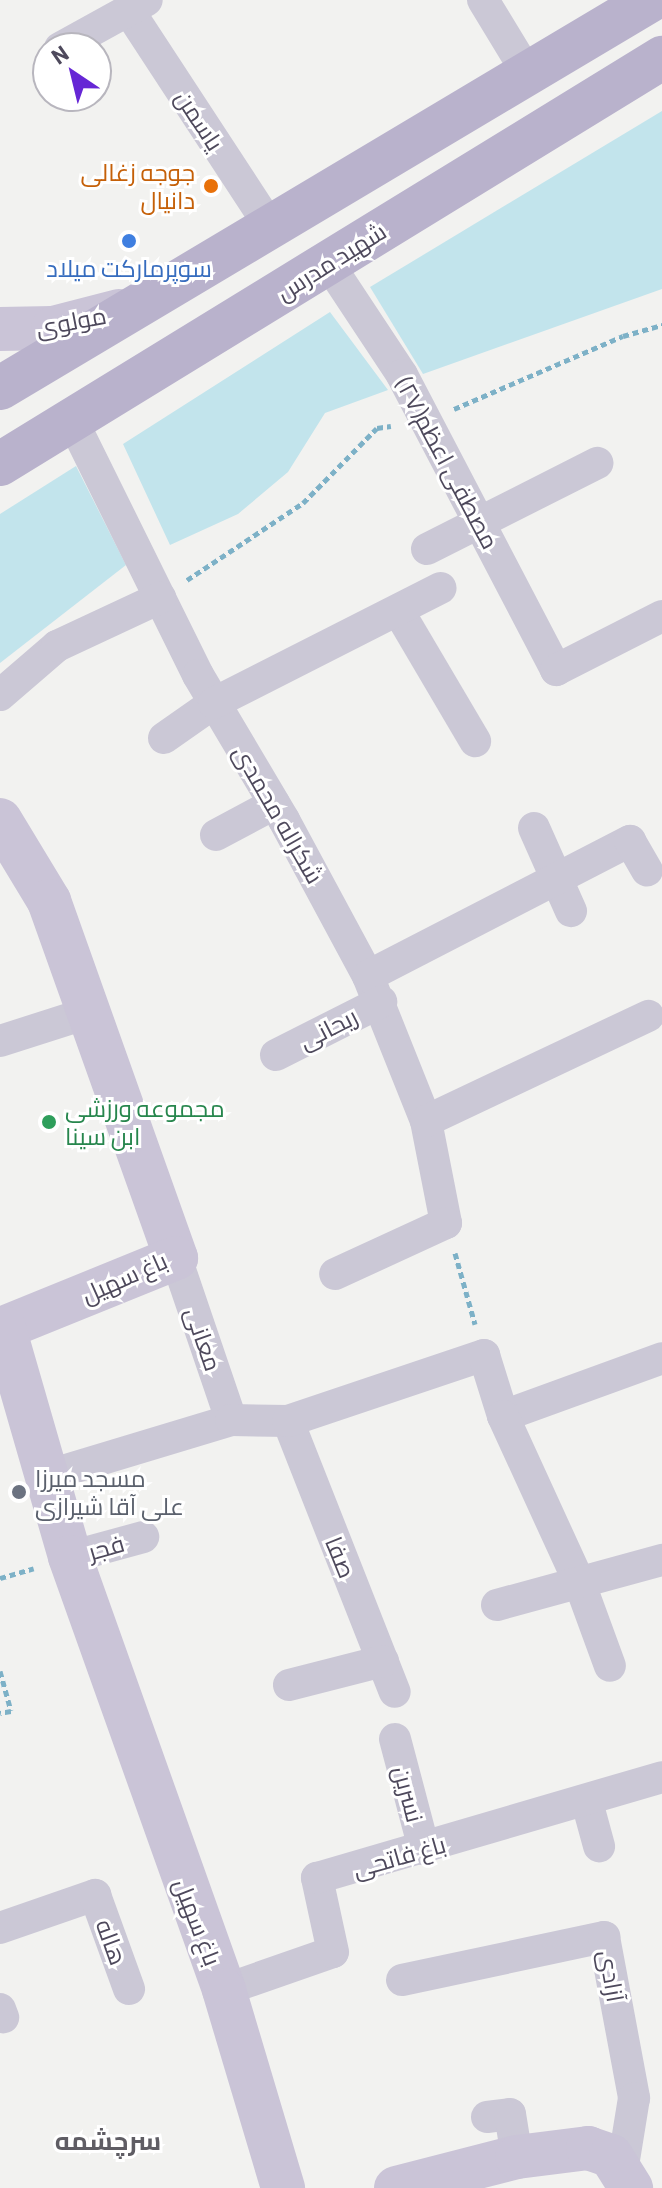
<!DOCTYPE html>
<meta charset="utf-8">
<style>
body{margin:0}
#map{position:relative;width:662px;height:2188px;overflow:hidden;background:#f2f2f0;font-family:Barlow,Cairo,sans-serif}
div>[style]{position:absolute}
.green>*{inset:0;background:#c2e4ec}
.path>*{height:5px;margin-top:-2.5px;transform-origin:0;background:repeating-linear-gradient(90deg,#7db1c7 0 6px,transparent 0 10px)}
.street>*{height:32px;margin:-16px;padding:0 16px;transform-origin:16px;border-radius:16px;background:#cbc8d6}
.secondary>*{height:44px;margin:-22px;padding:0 22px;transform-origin:22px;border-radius:22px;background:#cac4d7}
.primary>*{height:44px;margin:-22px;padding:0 22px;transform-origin:22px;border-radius:22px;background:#b9b2cc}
.dots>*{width:22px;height:22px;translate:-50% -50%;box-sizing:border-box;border:4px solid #fff;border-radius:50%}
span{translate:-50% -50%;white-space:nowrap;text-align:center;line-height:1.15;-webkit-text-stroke:6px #fff;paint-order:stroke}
.street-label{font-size:24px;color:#4e495c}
.food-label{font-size:24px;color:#c56008}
.right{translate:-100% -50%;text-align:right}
.shop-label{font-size:24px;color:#366cbe}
.leisure-label{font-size:24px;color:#27864d}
.left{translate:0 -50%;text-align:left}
.worship-label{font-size:24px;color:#5b616d}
.neighbourhood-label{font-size:26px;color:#5f5d64;font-weight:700}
.north{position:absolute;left:32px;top:32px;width:80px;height:80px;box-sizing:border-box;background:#fff;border:2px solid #b8b6be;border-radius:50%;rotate:325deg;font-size:22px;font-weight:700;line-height:32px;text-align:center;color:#4e495c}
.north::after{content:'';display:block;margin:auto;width:28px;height:36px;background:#6627d5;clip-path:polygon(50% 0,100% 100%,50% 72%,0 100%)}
</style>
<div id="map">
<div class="green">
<div style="clip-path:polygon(662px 111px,662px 289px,423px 374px,370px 287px)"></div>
<div style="clip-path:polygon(330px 312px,388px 390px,325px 413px,288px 472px,238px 514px,170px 545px,123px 444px)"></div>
<div style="clip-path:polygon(76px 466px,126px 565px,0 663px,0 514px)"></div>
</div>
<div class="path">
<div style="left:454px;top:409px;width:184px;rotate:-23.4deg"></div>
<div style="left:623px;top:336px;width:41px;rotate:-15.8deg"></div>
<div style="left:187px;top:580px;width:139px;rotate:-33.6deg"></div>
<div style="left:303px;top:503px;width:105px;rotate:-45.4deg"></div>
<div style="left:377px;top:428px;width:14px;rotate:-8deg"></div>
<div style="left:455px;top:1253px;width:74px;rotate:74.3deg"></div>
<div style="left:0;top:1578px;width:35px;rotate:-16deg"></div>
<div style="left:0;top:1671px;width:41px;rotate:74.6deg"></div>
<div style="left:11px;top:1711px;width:11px;rotate:170deg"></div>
</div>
<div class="street">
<div style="left:483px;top:0;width:87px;rotate:58.7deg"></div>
<div style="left:129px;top:11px;width:259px;rotate:56.8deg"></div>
<div style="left:60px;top:48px;width:99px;rotate:-28.9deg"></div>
<div style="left:328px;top:263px;width:134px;rotate:56.5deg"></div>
<div style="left:402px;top:375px;width:333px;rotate:62.4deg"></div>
<div style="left:556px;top:670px;width:119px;rotate:-27deg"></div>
<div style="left:72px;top:420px;width:284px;rotate:63.7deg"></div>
<div style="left:198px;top:675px;width:169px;rotate:59.3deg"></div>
<div style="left:284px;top:820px;width:177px;rotate:61.7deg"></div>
<div style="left:368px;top:976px;width:156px;rotate:68.2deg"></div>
<div style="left:426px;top:1121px;width:104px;rotate:78.9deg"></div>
<div style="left:446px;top:1223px;width:122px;rotate:155.3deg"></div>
<div style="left:427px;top:549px;width:191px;rotate:-26.8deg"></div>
<div style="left:399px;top:612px;width:150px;rotate:59.5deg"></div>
<div style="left:0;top:695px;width:75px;rotate:-40.7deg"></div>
<div style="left:57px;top:646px;width:114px;rotate:-25deg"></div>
<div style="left:164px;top:738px;width:61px;rotate:-35deg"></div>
<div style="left:214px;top:703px;width:254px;rotate:-26.9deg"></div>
<div style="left:534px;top:828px;width:91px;rotate:66deg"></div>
<div style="left:216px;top:835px;width:66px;rotate:-28.1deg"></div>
<div style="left:368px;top:976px;width:295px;rotate:-27.3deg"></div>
<div style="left:630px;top:841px;width:34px;rotate:60deg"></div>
<div style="left:0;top:1041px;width:92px;rotate:-17.7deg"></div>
<div style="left:276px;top:1055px;width:118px;rotate:-26.8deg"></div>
<div style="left:426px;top:1121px;width:246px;rotate:-25.3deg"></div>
<div style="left:176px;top:1258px;width:171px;rotate:71.2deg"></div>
<div style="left:503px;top:1416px;width:169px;rotate:-20deg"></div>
<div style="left:288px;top:1421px;width:291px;rotate:68.5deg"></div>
<div style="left:46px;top:1476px;width:193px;rotate:-16.8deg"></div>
<div style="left:231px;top:1420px;width:57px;rotate:1deg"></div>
<div style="left:288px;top:1421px;width:207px;rotate:-18.6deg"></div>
<div style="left:484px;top:1355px;width:64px;rotate:72.7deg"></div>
<div style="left:503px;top:1416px;width:185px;rotate:65.4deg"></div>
<div style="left:580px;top:1584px;width:87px;rotate:69.9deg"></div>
<div style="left:70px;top:1557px;width:76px;rotate:-15.3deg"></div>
<div style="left:497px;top:1605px;width:171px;rotate:-15.3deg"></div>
<div style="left:289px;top:1685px;width:97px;rotate:-14.3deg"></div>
<div style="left:395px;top:1739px;width:114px;rotate:75.2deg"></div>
<div style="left:587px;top:1802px;width:46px;rotate:74.7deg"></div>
<div style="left:0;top:1928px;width:101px;rotate:-19.2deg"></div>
<div style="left:95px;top:1895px;width:100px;rotate:70.1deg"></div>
<div style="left:402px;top:1980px;width:207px;rotate:-12deg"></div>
<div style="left:604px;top:1937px;width:164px;rotate:79.4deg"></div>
<div style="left:634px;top:2098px;width:75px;rotate:99.2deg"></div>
<div style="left:224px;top:1990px;width:115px;rotate:-19.2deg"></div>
<div style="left:333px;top:1952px;width:76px;rotate:-102.2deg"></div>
<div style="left:317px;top:1878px;width:359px;rotate:-16.3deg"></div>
<div style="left:0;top:2009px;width:9px;rotate:69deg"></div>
<div style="left:487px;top:2117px;width:23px;rotate:-7deg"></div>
<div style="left:510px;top:2114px;width:44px;rotate:80.8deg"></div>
</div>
<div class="secondary">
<div style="left:0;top:329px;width:53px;rotate:-1.1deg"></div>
<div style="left:53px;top:328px;width:68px;rotate:-14.4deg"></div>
<div style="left:0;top:820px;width:95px;rotate:58.8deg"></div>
<div style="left:49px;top:901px;width:379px;rotate:70.4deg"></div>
<div style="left:176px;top:1258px;width:186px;rotate:157.9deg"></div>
<div style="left:4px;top:1328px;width:238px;rotate:73.9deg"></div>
<div style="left:70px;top:1557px;width:460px;rotate:70.4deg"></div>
<div style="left:224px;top:1990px;width:207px;rotate:73.4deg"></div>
<div style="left:396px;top:2188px;width:125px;rotate:-14.4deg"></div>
<div style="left:517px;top:2157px;width:72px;rotate:-7.2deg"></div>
<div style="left:588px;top:2148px;width:24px;rotate:19deg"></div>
<div style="left:611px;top:2156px;width:38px;rotate:58deg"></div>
</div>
<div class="primary">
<div style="left:0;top:388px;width:758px;rotate:-30.8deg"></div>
<div style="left:0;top:464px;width:777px;rotate:-31.52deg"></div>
</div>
<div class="dots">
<div style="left:211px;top:186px;background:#e8710a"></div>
<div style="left:129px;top:241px;background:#3f7fe0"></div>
<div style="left:49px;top:1122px;background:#2e9e5b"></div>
<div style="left:19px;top:1492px;background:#6b7280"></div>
</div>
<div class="street-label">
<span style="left:200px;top:120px;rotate:57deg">یاسمن</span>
<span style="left:331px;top:261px;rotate:-32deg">شهید مدرس</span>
<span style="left:71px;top:321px;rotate:-11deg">مولوی</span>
<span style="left:448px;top:463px;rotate:62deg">مصطفی اعظم(۲۷)</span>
<span style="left:279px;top:814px;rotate:60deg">شکراله محمدی</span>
<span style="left:328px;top:1028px;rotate:-27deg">ریحانی</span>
<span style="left:124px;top:1277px;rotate:-24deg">باغ سهیل</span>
<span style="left:204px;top:1339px;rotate:71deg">معانی</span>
<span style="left:106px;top:1547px;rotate:-16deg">فجر</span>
<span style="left:341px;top:1557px;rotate:68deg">صفا</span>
<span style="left:409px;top:1794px;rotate:75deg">نسرین</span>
<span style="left:399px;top:1856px;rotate:-16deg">باغ فاتحی</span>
<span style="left:198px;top:1922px;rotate:69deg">باغ سهیل</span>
<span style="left:112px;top:1942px;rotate:70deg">هاله</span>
<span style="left:612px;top:1976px;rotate:80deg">آزادی</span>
</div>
<div class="food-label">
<span class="right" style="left:195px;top:186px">جوجه زغالی<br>دانیال</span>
</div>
<div class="shop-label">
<span style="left:129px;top:268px">سوپرمارکت میلاد</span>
</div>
<div class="leisure-label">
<span class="left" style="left:65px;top:1122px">مجموعه ورزشی<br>ابن سینا</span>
</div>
<div class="worship-label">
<span class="left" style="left:35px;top:1492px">مسجد میرزا<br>علی آقا شیرازی</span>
</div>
<div class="neighbourhood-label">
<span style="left:108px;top:2140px">سرچشمه</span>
</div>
<div class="north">N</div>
</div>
